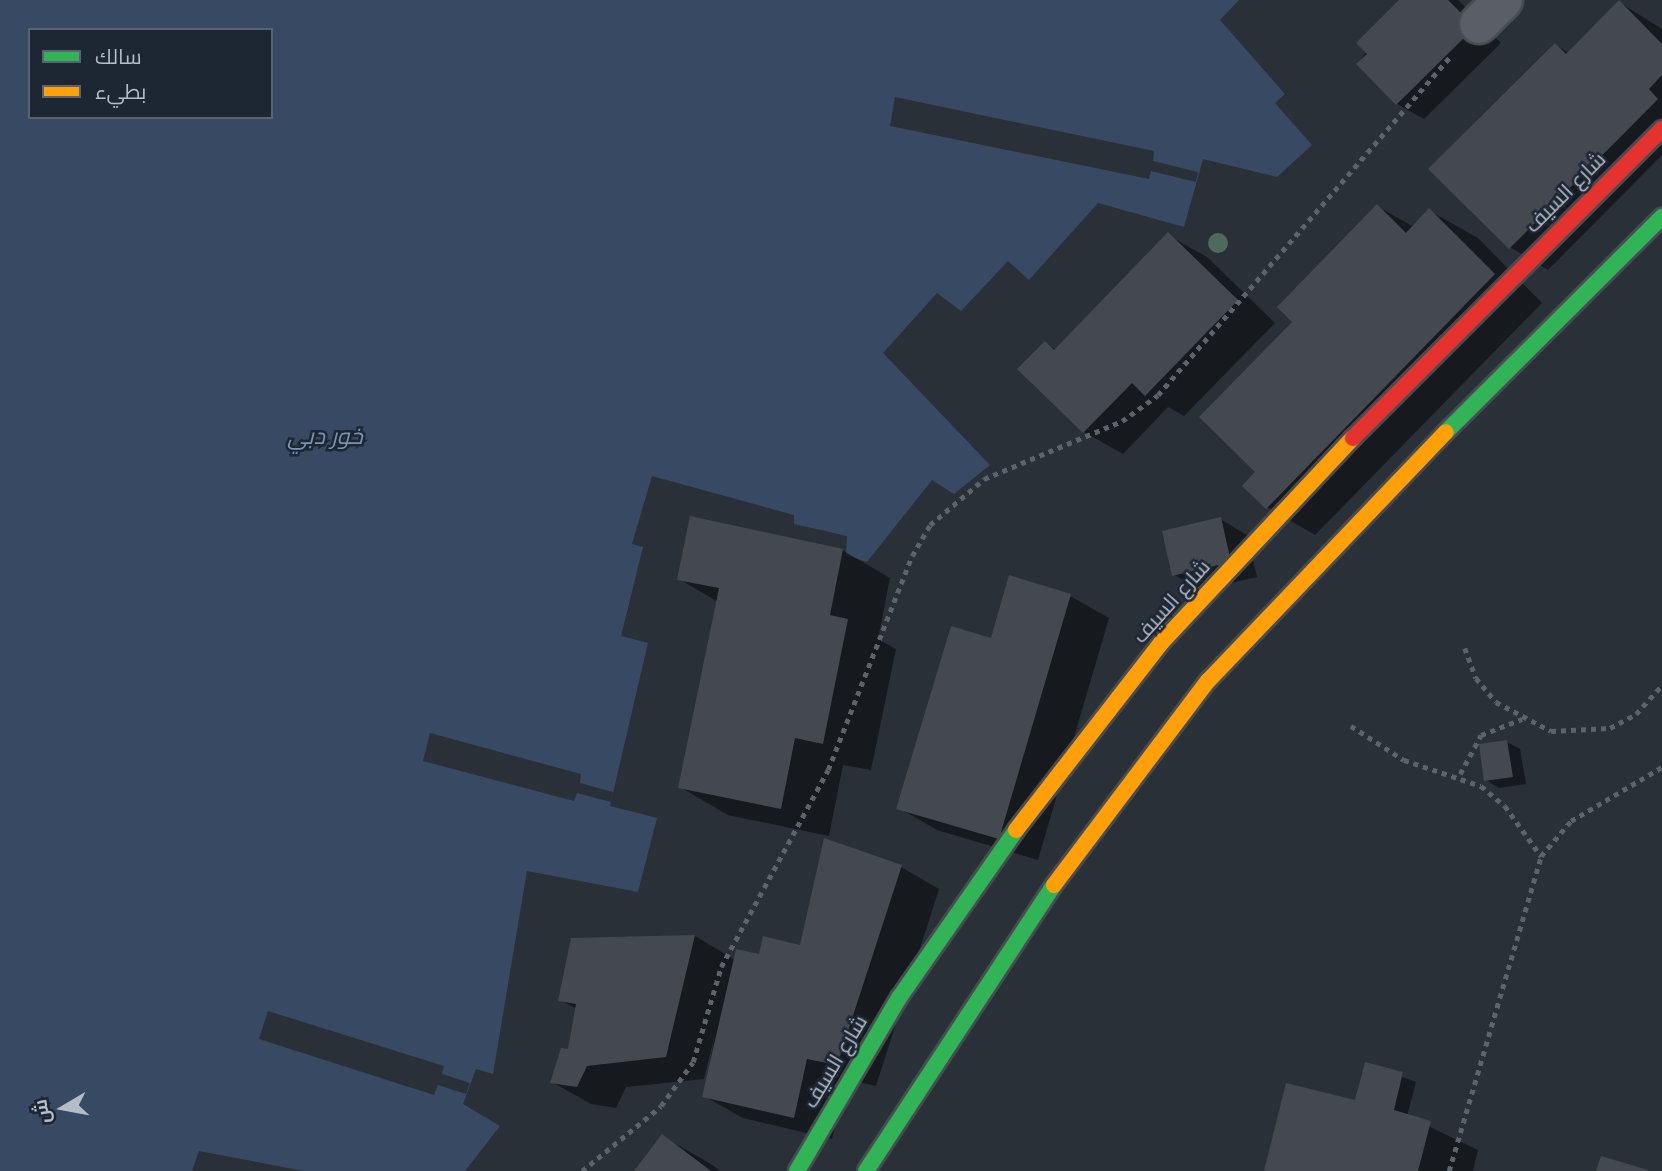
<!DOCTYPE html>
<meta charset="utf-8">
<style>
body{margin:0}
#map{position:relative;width:1662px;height:1171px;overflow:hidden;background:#2a3038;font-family:"Varela Round",Cairo,sans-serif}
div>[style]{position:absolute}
.water>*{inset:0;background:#384963}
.pier>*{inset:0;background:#2a3038}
.shadow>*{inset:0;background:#0007}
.building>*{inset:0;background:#444950}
.path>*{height:4.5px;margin-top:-2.25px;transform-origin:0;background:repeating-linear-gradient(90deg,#5d636a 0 5px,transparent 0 10px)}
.roads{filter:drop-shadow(2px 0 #484c53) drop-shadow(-2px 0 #484c53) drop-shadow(0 2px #484c53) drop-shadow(0 -2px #484c53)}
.street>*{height:38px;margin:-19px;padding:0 19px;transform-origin:19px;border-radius:19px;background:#5a5e66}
.fast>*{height:16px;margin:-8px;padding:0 8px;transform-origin:8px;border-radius:8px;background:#30b455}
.slow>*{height:16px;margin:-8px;padding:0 8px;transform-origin:8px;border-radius:8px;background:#ff9f0a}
.jam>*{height:16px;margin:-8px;padding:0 8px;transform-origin:8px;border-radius:8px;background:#e5322d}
.trees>*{width:20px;height:20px;margin:-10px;border-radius:50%;background:#4e6a5a}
span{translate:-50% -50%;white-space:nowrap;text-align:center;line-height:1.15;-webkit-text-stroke:5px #1d2633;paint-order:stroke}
.street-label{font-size:21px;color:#b4bcc9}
.water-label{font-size:23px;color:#7c92b1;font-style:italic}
.legend{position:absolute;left:28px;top:28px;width:245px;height:91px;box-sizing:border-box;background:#1d2633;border:2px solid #59626f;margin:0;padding:9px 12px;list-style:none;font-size:21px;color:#b4bcc9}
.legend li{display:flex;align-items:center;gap:14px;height:35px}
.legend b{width:35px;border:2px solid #59626f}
.north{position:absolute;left:28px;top:1073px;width:70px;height:70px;-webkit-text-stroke:5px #1d2633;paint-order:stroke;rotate:260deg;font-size:19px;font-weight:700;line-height:28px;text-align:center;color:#b4bcc9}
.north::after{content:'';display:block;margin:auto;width:24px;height:32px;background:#b4bcc9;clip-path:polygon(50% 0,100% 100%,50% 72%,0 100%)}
</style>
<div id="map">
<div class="water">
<div style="clip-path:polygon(evenodd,0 0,1239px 0,1220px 20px,1285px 94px,1275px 103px,1312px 145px,1277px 177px,1203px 159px,1184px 227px,1098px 203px,1029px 280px,1008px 261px,961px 311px,937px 293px,883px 353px,990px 465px,954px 494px,932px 480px,867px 562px,846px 555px,847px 536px,794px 524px,794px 515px,652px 476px,632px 544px,643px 547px,621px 636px,648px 643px,610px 806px,657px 818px,638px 892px,527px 871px,493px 1074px,476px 1069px,463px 1104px,500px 1126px,465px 1171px,304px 1171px,199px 1151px,192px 1171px,0 1171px,0 0,30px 30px,271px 30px,271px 117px,30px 117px,30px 30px)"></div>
</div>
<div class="pier">
<div style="clip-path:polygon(895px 97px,1154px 151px,1153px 161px,1198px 172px,1196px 182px,1151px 171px,1149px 179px,890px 126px)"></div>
<div style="clip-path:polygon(430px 733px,581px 774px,580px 783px,613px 792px,611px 802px,577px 793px,574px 801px,423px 761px)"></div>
<div style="clip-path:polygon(268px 1011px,444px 1066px,442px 1074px,470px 1083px,466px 1094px,438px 1085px,434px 1095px,259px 1039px)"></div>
</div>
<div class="shadow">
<div style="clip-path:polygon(1401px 0,1458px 0,1501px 43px,1424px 119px,1397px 104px,1358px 64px)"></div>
<div style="clip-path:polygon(1619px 2px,1662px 29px,1662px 155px,1548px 270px,1510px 247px,1555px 45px,1569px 53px)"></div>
<div style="clip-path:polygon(1377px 206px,1414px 227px,1430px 211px,1478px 238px,1542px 303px,1315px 535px,1267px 507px,1257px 472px,1295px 322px)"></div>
<div style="clip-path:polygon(1168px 235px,1207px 257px,1275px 323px,1184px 416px,1168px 407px,1123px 454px,1084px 432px,1020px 369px,1045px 343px,1056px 350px)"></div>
<div style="clip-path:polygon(1220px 519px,1247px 535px,1257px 577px,1200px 590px,1173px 574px)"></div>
<div style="clip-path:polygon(842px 550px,890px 578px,878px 639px,896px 649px,871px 770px,843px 765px,829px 836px,728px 815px,680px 787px,718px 602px,679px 579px)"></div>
<div style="clip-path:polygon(1070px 596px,1109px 618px,1038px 860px,937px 830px,899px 808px,992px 640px)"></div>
<div style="clip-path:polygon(1507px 742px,1520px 749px,1526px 784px,1499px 788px,1486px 780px)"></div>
<div style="clip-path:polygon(901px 867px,939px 889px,876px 1086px,846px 1079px,832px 1139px,743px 1118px,704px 1096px,715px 1034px,704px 1079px,626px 1087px,616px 1108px,591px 1104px,552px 1082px,569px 1051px,577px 1009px,560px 1000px,572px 939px,695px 936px,735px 960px,760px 956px,801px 947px)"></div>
<div style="clip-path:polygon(1366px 1064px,1416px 1082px,1407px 1116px,1478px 1150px,1473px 1171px,1266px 1171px,1367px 1106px)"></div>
<div style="clip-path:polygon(662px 1136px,711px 1164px,720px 1171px,636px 1171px)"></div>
</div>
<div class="building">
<div style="clip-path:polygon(1399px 0,1448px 0,1475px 27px,1396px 105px,1356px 64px,1367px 54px,1356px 43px)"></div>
<div style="clip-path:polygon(1619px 0,1662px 44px,1662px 75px,1649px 89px,1658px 99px,1509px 249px,1428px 169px,1555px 43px,1566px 54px)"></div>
<div style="clip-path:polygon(1377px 204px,1406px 233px,1429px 208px,1495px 274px,1266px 509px,1242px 486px,1255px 472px,1199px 417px,1292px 322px,1277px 307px)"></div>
<div style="clip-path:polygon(1168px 232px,1238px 300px,1145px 396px,1132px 383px,1083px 433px,1017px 369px,1045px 341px,1054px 350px)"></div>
<div style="clip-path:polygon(690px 516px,843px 549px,830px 615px,848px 619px,823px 744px,795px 738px,781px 809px,678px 788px,719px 588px,677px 580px)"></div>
<div style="clip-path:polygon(1221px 517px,1231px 562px,1172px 576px,1162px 531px)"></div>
<div style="clip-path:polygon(1009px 575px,1071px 594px,999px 839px,896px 809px,951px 626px,991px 638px)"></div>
<div style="clip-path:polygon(1507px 740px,1513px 777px,1484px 781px,1479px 744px)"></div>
<div style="clip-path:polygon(824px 838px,902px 865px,837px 1065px,807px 1059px,794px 1118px,702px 1097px,736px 949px,759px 954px,763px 936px,800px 945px)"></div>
<div style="clip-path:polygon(695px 935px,666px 1057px,587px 1066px,577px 1087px,550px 1083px,561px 1048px,568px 1049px,576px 1004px,558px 1001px,571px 938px)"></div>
<div style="clip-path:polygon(1365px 1062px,1403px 1072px,1394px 1110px,1431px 1121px,1418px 1171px,1264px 1171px,1286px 1083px,1355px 1100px)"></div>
<div style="clip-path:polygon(662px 1134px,711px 1171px,634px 1171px)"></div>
<div style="clip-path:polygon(1601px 1156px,1648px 1170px,1648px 1171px,1596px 1171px)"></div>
</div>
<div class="path">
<div style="left:1465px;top:648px;width:32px;rotate:70deg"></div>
<div style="left:1476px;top:678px;width:31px;rotate:50deg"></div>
<div style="left:1496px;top:702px;width:62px;rotate:27.8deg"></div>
<div style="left:1551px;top:731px;width:59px;rotate:-2.9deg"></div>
<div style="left:1610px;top:728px;width:30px;rotate:-28deg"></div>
<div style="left:1636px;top:714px;width:39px;rotate:-48deg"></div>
<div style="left:1351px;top:726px;width:63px;rotate:32.7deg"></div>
<div style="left:1404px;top:760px;width:81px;rotate:18.7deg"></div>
<div style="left:1481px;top:786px;width:31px;rotate:40deg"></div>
<div style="left:1505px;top:806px;width:62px;rotate:54.2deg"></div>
<div style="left:1460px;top:774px;width:44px;rotate:-61.7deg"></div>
<div style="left:1481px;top:735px;width:44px;rotate:-21.3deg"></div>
<div style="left:582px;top:1171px;width:102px;rotate:-39.4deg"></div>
<div style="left:661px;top:1106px;width:54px;rotate:-54deg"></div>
<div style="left:693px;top:1062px;width:99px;rotate:-73.6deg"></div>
<div style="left:721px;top:967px;width:224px;rotate:-61.5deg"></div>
<div style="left:828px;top:770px;width:230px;rotate:-68.6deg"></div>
<div style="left:912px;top:556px;width:36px;rotate:-60deg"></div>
<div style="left:930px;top:525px;width:71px;rotate:-40.4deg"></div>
<div style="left:984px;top:479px;width:150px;rotate:-22.8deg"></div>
<div style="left:1122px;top:421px;width:44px;rotate:-35.8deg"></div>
<div style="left:1158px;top:395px;width:448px;rotate:-49.2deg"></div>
<div style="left:1449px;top:1171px;width:328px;rotate:-73.7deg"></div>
<div style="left:1541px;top:856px;width:46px;rotate:-49.4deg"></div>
<div style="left:1571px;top:821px;width:106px;rotate:-30.7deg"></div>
</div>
<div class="roads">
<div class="street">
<div style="left:1479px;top:24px;width:34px;rotate:-45deg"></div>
</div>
<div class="fast">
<div style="left:1446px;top:432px;width:305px;rotate:-44.9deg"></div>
<div style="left:797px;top:1171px;width:201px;rotate:-59.5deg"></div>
<div style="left:899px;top:998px;width:205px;rotate:-55.1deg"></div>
<div style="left:866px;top:1171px;width:342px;rotate:-56.7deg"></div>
</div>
<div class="slow">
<div style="left:1016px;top:830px;width:237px;rotate:-52.2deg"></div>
<div style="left:1161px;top:643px;width:281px;rotate:-46.9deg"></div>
<div style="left:1054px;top:885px;width:256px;rotate:-53deg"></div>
<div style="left:1208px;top:681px;width:344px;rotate:-46.3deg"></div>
</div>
<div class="jam">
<div style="left:1353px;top:438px;width:437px;rotate:-45deg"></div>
</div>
</div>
<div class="trees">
<div style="left:1218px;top:243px"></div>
</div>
<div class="street-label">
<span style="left:1566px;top:193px;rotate:-45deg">شارع السيف</span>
<span style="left:1172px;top:602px;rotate:-48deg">شارع السيف</span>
<span style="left:836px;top:1062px;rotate:-59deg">شارع السيف</span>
</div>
<div class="water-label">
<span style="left:325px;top:437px">خور دبي</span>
</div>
<ul class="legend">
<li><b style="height:9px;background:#30b455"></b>سالك</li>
<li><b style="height:9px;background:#ff9f0a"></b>بطيء</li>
</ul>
<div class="north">ش</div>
</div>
